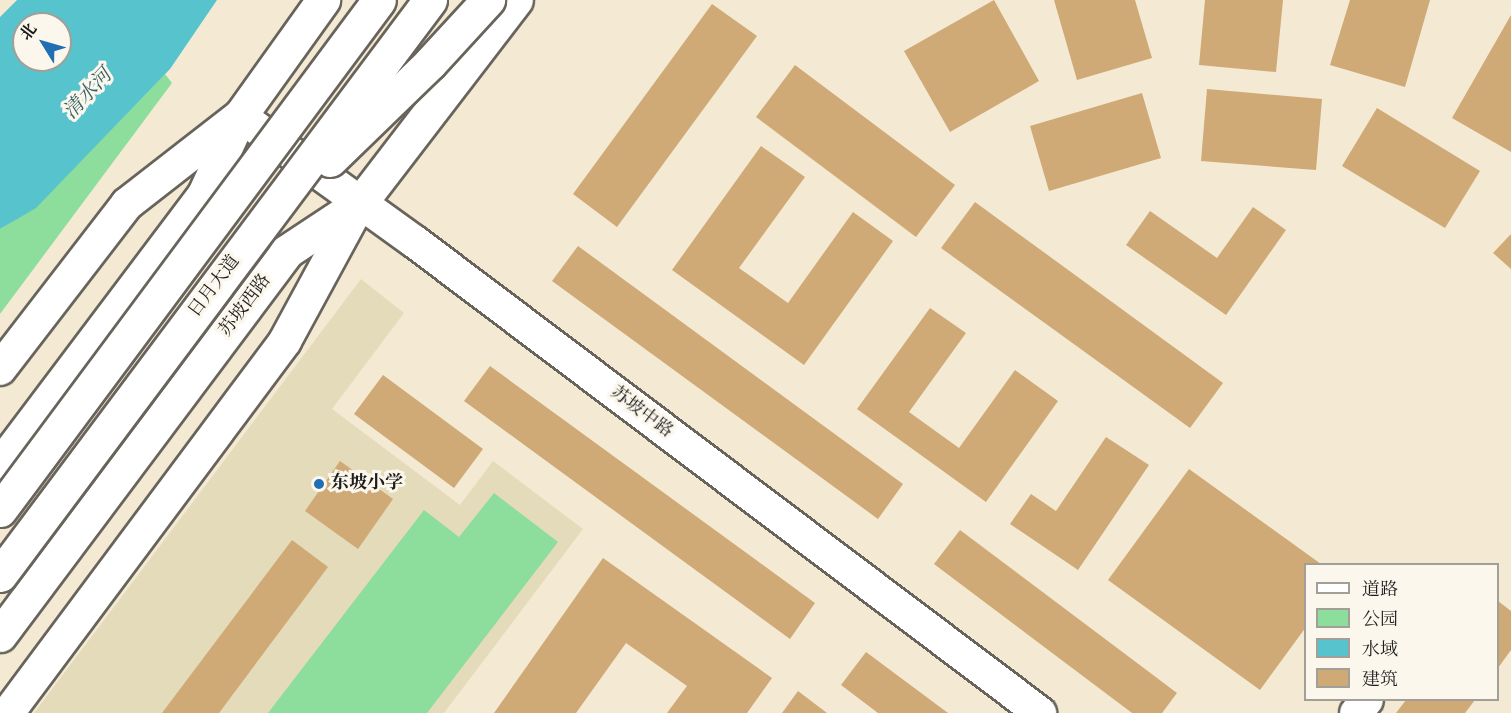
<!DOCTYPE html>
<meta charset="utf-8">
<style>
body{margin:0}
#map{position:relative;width:1511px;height:713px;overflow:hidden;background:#f4ead3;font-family:"IM FELL English","Noto Serif SC",serif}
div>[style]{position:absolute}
.built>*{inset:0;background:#e4dbba}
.green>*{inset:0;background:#8ddd9c}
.water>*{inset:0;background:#56c3cd}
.building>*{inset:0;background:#cfa976}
.roads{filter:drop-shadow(2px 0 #68645c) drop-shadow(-2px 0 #68645c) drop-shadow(0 2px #68645c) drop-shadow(0 -2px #68645c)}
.minor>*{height:32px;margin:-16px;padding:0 16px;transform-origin:16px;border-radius:16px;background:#fff}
.major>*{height:33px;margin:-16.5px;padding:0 16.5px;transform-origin:16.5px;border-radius:16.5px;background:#fff}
.bridges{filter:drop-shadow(2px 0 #68645c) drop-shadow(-2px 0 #68645c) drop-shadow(0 2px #68645c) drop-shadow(0 -2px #68645c)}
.highway-bridge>*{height:33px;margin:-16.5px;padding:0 16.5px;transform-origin:16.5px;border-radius:16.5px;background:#fff}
.dots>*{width:16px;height:16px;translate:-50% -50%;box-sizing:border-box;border:3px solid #fbf7ec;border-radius:50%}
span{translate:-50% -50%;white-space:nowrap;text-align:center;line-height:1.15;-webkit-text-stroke:6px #fbf7ec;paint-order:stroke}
.street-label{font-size:18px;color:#1c1c1c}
.poi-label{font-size:18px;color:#1c1c1c;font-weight:700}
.left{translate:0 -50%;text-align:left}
.water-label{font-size:20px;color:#335f63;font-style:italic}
.legend{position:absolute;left:1304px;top:563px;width:195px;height:138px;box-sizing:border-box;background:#fbf7ec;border:2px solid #a29f99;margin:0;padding:8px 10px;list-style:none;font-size:18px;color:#1c1c1c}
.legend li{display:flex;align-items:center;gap:12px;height:30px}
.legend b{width:30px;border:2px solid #a29f99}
.north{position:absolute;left:12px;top:12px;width:60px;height:60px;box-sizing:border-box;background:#fbf7ec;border:2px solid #a29f99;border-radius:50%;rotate:307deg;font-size:16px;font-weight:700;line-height:24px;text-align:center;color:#1c1c1c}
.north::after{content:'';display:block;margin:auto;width:21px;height:27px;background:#1f6fb2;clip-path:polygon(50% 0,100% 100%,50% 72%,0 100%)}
</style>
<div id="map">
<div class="built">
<div style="clip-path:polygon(361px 279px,404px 313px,332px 409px,460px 505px,493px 461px,583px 529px,444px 713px,34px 713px)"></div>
</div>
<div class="green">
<div style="clip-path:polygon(165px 74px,172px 83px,0 314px,0 229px,36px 207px)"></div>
<div style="clip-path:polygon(494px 493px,558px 542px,427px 713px,268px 713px,424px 510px,459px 537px)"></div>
</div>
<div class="water">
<div style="clip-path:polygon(evenodd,17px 0,217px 0,170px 69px,36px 208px,0 229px,0 17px,17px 0,24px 24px,60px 24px,60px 60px,24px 60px,24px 24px)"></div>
</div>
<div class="building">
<div style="clip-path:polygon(994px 0,1039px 81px,950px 132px,904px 51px)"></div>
<div style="clip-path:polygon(1054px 0,1135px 0,1152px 58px,1077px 80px)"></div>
<div style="clip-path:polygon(1205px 0,1283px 0,1276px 72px,1199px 65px)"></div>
<div style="clip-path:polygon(1350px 0,1430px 0,1405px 87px,1330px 65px)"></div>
<div style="clip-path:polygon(712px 4px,757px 36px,617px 227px,573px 194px)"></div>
<div style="clip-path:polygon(1511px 15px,1511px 152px,1452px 118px)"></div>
<div style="clip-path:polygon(795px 65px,955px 185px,916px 237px,756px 117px)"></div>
<div style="clip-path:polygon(1207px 89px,1322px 99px,1316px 170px,1201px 161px)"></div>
<div style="clip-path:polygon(1142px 93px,1161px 158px,1049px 191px,1030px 126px)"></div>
<div style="clip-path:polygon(1377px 108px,1480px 171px,1445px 228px,1342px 166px)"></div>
<div style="clip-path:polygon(761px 146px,805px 177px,739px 268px,788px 303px,853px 212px,893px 241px,804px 365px,672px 270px)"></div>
<div style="clip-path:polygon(975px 202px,1223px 383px,1190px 428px,941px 248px)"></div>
<div style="clip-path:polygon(1253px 207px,1286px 230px,1226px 315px,1126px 245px,1150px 211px,1217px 258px)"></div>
<div style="clip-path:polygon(1511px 234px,1511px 269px,1493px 253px)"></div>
<div style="clip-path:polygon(578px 246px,903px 484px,878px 519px,552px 281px)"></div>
<div style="clip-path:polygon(930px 308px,966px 333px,909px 412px,959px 448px,1015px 370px,1058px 401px,986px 502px,857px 409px)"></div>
<div style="clip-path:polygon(490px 366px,815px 603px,790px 639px,464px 401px)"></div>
<div style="clip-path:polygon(383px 375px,483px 449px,454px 488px,354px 414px)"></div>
<div style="clip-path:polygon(1106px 437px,1149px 465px,1078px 570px,1010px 524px,1031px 494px,1056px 511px)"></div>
<div style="clip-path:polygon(340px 461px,393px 499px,358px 549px,305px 511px)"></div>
<div style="clip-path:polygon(1189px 469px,1321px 564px,1306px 564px,1306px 627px,1260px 690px,1108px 580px)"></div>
<div style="clip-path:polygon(960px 530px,1177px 693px,1162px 713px,1132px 713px,934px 564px)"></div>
<div style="clip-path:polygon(292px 540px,328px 567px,219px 713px,162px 713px)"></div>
<div style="clip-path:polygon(603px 558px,772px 678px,747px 713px,667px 713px,687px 686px,626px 643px,576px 713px,494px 713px)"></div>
<div style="clip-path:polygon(1498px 601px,1511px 611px,1511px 650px,1498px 668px)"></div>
<div style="clip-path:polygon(866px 652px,948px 713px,878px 713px,841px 685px)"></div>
<div style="clip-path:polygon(798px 691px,827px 713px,782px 713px)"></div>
<div style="clip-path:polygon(1406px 700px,1475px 700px,1465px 713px,1396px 713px)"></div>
</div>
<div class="roads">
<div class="minor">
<div style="left:0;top:369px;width:208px;rotate:-52.4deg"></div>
<div style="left:127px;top:204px;width:143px;rotate:-37.9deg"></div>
<div style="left:240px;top:116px;width:216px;rotate:35.8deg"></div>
<div style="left:415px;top:242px;width:783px;rotate:37deg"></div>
<div style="left:8px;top:713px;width:464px;rotate:-53.3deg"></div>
<div style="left:285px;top:341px;width:157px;rotate:-61.5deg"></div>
<div style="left:1356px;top:713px;width:17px;rotate:-50deg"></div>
</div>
<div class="major">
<div style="left:0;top:465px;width:339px;rotate:-53deg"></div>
<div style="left:204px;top:194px;width:86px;rotate:-65.2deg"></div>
<div style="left:240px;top:116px;width:143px;rotate:-54.4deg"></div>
<div style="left:0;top:635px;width:478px;rotate:-53.2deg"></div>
<div style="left:286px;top:252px;width:89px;rotate:-33.5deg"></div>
<div style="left:360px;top:203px;width:256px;rotate:-52.5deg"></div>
</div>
</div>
<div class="bridges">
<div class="highway-bridge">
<div style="left:330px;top:160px;width:139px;rotate:-44.1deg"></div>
<div style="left:430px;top:63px;width:86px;rotate:-47.4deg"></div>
<div style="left:0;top:510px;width:635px;rotate:-53.38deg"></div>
<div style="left:0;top:575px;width:718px;rotate:-53.21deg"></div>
</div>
</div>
<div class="dots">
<div style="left:319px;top:484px;background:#1f6fb2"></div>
</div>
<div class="street-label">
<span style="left:215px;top:287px;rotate:-53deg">日月大道</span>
<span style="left:246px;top:306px;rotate:-53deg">苏坡西路</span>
<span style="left:641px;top:413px;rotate:37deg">苏坡中路</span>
</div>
<div class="poi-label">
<span class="left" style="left:331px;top:484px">东坡小学</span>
</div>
<div class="water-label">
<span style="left:88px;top:94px;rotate:-47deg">清水河</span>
</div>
<ul class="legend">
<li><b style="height:8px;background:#fff"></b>道路</li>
<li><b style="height:16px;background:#8ddd9c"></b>公园</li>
<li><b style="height:16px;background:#56c3cd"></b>水域</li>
<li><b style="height:16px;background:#cfa976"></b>建筑</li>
</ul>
<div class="north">北</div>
</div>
